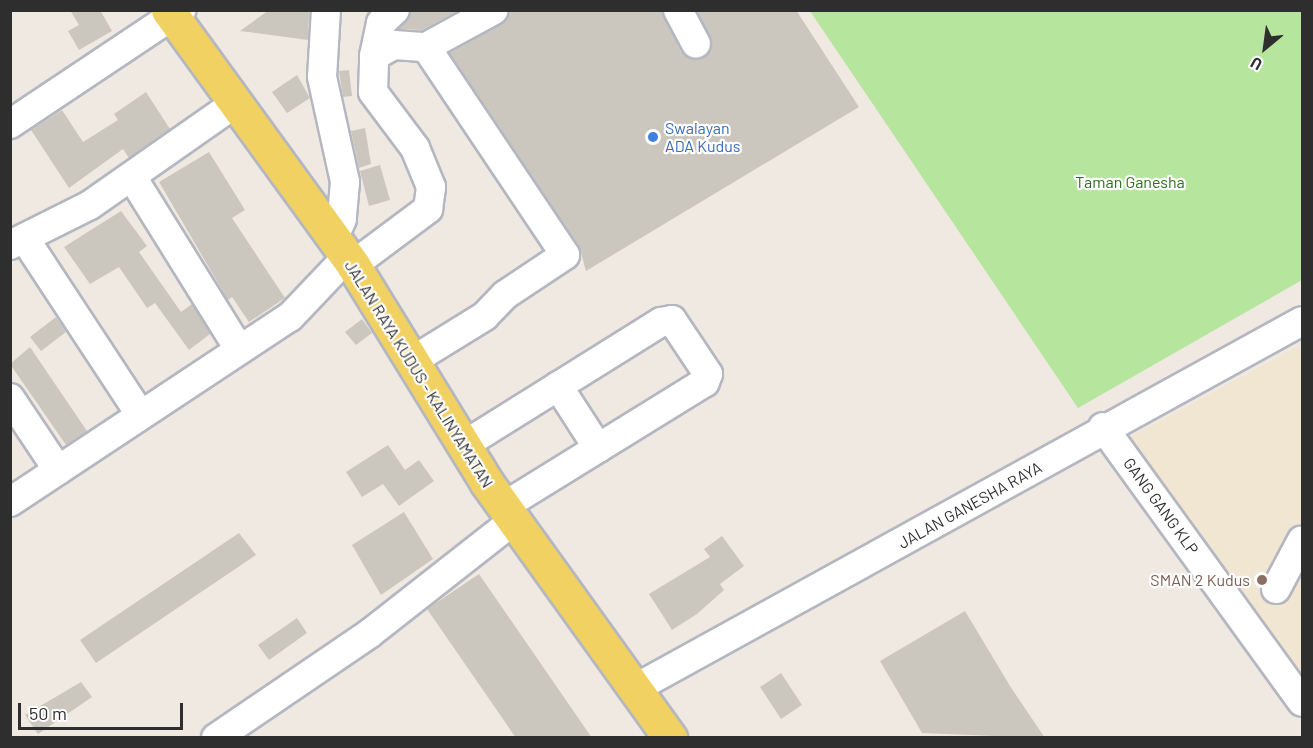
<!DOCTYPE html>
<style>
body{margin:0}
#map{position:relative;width:1313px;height:748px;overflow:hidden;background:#efe9e1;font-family:Barlow,sans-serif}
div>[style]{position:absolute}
.education>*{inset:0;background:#f0e6d1}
.green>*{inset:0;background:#b6e59e}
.building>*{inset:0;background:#cbc7bf}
.roads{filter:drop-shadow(2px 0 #b4b7c1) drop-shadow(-2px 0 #b4b7c1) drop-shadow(0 2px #b4b7c1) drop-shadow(0 -2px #b4b7c1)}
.minor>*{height:28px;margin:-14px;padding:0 14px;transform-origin:14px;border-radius:14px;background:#fff}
.major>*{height:33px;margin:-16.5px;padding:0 16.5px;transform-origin:16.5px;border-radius:16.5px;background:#f2d163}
.dots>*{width:16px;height:16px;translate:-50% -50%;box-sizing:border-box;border:3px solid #fff;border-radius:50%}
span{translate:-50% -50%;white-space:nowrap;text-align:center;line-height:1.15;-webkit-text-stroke:4.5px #fff;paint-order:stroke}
.shop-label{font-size:16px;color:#366cbe}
.left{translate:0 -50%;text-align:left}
.park-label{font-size:16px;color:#2c6e1b}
.street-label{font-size:16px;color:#2e2e2e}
.education-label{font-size:16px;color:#785e54}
.right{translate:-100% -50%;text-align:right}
.frame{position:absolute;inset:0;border:12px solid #2e2e2e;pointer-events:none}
.north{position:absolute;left:1235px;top:18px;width:60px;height:60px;-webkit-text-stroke:4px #fff;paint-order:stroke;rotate:209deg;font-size:16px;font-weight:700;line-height:24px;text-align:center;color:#2e2e2e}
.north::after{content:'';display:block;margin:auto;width:21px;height:27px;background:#2e2e2e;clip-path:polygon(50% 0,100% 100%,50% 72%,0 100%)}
.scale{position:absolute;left:18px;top:703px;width:165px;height:27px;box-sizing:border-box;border:3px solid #2e2e2e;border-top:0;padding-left:8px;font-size:18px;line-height:21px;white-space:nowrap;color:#2e2e2e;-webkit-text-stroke:4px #fff;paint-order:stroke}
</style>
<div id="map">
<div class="education">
<div style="clip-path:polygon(1302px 344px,1302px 693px,1123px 441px)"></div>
</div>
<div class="green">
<div style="clip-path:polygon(810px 11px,1302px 11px,1302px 280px,1078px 408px)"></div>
</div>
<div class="building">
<div style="clip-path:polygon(70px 10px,100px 10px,112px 31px,79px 50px,68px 31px,79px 25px)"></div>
<div style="clip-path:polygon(269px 10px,309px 12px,308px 40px,240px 31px)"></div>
<div style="clip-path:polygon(411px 10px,459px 10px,422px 30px,399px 29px)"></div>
<div style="clip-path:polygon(510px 10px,662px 10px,681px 52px,696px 60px,710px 53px,712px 44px,697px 10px,796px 10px,859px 107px,586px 271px,579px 246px,450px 53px,502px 24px)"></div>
<div style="clip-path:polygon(349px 70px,352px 96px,343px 97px,339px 71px)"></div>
<div style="clip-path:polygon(297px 75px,310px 98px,287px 113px,272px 92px)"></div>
<div style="clip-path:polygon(146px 92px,170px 129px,129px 158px,123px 149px,69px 188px,31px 130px,62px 110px,83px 142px,118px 120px,114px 114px)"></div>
<div style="clip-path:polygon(365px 128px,371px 164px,359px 168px,351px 131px)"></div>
<div style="clip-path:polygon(209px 152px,245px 210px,232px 218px,285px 298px,249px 322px,232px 297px,228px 300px,159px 182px)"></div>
<div style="clip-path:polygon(380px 165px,390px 200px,369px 206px,360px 171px)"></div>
<div style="clip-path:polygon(121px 211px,147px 246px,139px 252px,181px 312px,192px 304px,210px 334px,189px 350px,155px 303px,147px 308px,119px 267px,90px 284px,64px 247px)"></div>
<div style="clip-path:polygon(56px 317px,66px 332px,41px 351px,30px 337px)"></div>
<div style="clip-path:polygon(362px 319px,372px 333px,356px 345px,345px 332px)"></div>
<div style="clip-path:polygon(30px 347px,87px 431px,66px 445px,10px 364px)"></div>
<div style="clip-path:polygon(388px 445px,405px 470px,419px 460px,434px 481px,399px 506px,383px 484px,362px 497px,346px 472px)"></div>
<div style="clip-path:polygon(404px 512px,433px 559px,381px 595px,352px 545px)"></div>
<div style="clip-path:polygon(239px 533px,256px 555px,96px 663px,80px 640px)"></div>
<div style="clip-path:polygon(722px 536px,744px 566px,720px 584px,724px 590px,697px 614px,672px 630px,649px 594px,710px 557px,704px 549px)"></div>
<div style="clip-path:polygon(479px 574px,592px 738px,516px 738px,427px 609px)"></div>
<div style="clip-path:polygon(965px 611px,1010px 686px,1045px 738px,922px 733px,880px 661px)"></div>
<div style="clip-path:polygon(297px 618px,307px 633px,269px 660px,258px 645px)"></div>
<div style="clip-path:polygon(781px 673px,802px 705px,781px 719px,760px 687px)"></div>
<div style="clip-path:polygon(81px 682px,92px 697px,38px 734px,25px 715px)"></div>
</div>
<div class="roads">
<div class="minor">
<div style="left:326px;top:10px;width:67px;rotate:93.4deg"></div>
<div style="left:322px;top:77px;width:107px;rotate:77.6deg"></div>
<div style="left:345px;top:182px;width:37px;rotate:95deg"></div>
<div style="left:342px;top:219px;width:22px;rotate:114deg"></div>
<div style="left:678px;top:10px;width:38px;rotate:62deg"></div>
<div style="left:426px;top:47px;width:77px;rotate:-28.6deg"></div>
<div style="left:374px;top:56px;width:34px;rotate:-78deg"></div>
<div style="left:381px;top:23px;width:19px;rotate:-43deg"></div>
<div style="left:10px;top:124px;width:206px;rotate:-33.7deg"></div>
<div style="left:132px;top:177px;width:203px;rotate:58.1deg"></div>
<div style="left:25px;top:239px;width:209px;rotate:56.7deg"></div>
<div style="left:10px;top:245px;width:89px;rotate:-26.6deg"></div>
<div style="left:90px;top:205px;width:176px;rotate:-35deg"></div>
<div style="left:353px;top:265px;width:94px;rotate:-36.7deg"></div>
<div style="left:428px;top:209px;width:22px;rotate:-82deg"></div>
<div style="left:431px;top:187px;width:42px;rotate:-112.3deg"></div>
<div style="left:415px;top:148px;width:70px;rotate:-126.9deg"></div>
<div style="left:373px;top:92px;width:36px;rotate:-88deg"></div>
<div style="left:374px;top:56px;width:23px;rotate:-29deg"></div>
<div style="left:394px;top:45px;width:32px;rotate:4deg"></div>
<div style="left:426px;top:47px;width:250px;rotate:56.2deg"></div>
<div style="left:565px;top:255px;width:72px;rotate:146.3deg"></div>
<div style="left:505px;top:295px;width:29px;rotate:134deg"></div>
<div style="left:485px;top:316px;width:86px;rotate:148.3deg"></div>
<div style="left:558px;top:386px;width:74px;rotate:57.2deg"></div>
<div style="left:10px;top:398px;width:87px;rotate:56.3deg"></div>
<div style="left:1103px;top:427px;width:339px;rotate:54.1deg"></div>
<div style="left:464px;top:445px;width:232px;rotate:-32deg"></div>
<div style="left:661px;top:322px;width:11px;rotate:-10deg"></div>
<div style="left:672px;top:320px;width:65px;rotate:56.3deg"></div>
<div style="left:708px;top:374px;width:9px;rotate:111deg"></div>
<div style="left:705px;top:382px;width:238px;rotate:148.3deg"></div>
<div style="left:10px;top:502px;width:336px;rotate:-33.5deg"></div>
<div style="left:290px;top:317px;width:83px;rotate:-46.5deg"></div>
<div style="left:1276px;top:589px;width:55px;rotate:-62deg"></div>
<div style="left:636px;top:688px;width:760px;rotate:-28.86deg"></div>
<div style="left:216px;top:738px;width:185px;rotate:-34.2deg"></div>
<div style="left:369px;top:634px;width:183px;rotate:-38.1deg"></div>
</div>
<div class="major">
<div style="left:168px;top:10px;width:315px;rotate:54deg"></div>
<div style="left:353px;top:265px;width:256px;rotate:58.4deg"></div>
<div style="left:487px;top:483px;width:314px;rotate:54.3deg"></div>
</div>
</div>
<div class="dots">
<div style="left:653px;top:137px;background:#3f7fe0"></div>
<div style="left:1262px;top:580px;background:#8d6e63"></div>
</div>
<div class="shop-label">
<span class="left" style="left:665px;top:137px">Swalayan<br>ADA Kudus</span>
</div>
<div class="park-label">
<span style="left:1130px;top:182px">Taman Ganesha</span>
</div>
<div class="street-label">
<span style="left:419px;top:374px;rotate:58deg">JALAN RAYA KUDUS - KALINYAMATAN</span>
<span style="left:970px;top:505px;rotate:-29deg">JALAN GANESHA RAYA</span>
<span style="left:1161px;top:506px;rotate:54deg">GANG GANG KLP</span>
</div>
<div class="education-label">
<span class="right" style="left:1250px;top:580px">SMAN 2 Kudus</span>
</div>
<div class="frame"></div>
<div class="north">U</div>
<div class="scale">50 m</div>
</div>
